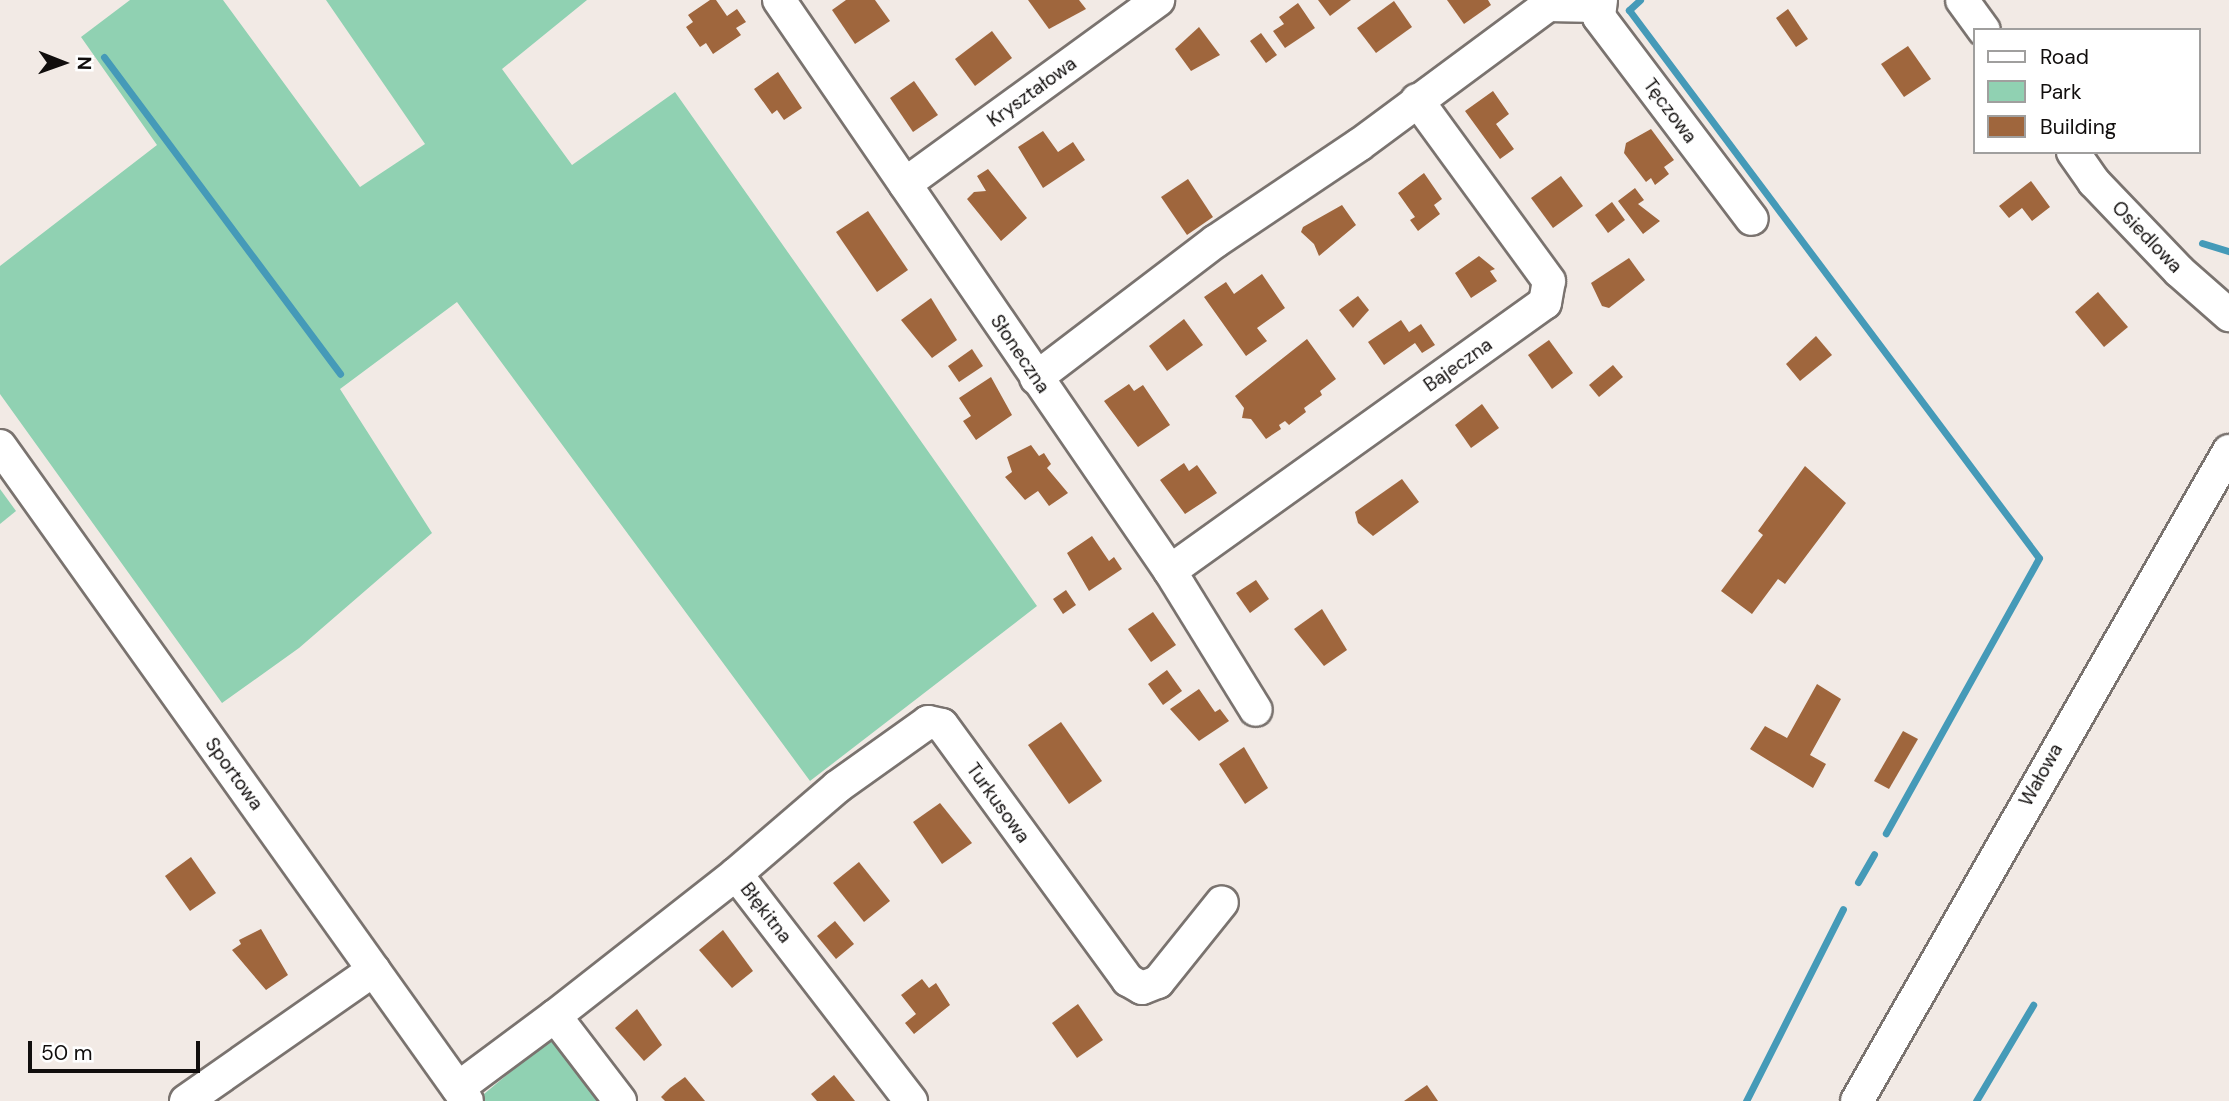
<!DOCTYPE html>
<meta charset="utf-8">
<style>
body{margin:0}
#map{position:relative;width:2229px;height:1101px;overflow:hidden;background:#f2eae5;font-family:"DM Sans",sans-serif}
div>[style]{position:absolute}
.green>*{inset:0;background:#90d1b2}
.stream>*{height:7px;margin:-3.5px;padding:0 3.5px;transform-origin:3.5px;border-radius:3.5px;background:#459ab8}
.building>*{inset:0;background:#9f663d}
.roads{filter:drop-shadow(2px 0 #7a736f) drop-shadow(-2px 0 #7a736f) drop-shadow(0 2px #7a736f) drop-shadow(0 -2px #7a736f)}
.minor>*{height:32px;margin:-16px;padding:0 16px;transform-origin:16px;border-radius:16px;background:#fff}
span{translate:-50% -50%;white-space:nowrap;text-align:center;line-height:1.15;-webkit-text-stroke:5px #fff;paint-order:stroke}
.street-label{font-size:19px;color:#110e0d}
.legend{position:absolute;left:1973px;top:28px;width:228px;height:126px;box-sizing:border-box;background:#fff;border:2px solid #a09f9e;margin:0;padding:9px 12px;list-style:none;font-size:21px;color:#110e0d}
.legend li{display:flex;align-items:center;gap:14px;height:35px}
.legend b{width:35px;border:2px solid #a09f9e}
.north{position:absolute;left:28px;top:28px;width:70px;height:70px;-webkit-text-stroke:5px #fff;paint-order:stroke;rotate:91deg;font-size:19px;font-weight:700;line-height:28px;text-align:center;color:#110e0d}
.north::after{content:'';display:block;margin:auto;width:24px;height:32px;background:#110e0d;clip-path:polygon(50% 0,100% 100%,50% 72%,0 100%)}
.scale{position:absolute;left:28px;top:1041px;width:172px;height:32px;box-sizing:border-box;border:4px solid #110e0d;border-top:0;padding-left:9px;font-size:21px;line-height:24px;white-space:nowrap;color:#110e0d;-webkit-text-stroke:5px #fff;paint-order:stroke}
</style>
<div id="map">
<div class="green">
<div style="clip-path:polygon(130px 0,223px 0,360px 187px,425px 144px,326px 0,587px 0,502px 69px,572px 165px,675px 92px,1037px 606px,810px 781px,457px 302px,340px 389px,432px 533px,299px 648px,222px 703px,0 394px,0 266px,157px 145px,81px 37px)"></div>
<div style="clip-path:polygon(0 489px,16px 511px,0 524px)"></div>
<div style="clip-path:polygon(550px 1039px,601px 1101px,480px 1101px,478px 1099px)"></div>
</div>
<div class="stream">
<div style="left:1640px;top:0;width:15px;rotate:138deg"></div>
<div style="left:1629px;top:10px;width:684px;rotate:53.2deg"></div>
<div style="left:2039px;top:558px;width:315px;rotate:119.1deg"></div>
<div style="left:104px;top:57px;width:395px;rotate:53.3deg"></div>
<div style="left:2202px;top:243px;width:28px;rotate:17deg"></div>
<div style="left:1858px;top:882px;width:32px;rotate:-60deg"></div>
<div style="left:1746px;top:1101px;width:215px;rotate:-63.2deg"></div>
<div style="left:1976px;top:1101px;width:112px;rotate:-59.3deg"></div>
</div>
<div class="building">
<div style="clip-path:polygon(710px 0,716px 0,727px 16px,737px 9px,746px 22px,736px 28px,741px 35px,713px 54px,706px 43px,700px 47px,686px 27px,693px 22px,688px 15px)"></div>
<div style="clip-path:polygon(846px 0,875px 0,890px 21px,855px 44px,832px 10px)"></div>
<div style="clip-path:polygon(1028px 0,1079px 0,1086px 9px,1049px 29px)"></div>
<div style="clip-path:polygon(1318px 0,1351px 0,1330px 16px)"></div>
<div style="clip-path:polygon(1447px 0,1488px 0,1491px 5px,1464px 24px)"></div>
<div style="clip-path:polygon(1394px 1px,1412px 27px,1376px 53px,1357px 28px)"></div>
<div style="clip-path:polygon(1298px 3px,1315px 28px,1285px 48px,1273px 31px,1284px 24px,1279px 17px)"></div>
<div style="clip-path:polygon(1788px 9px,1808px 39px,1796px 47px,1776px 18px)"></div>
<div style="clip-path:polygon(1199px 27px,1220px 55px,1191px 71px,1175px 49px)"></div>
<div style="clip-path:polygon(992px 31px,1012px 58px,975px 86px,955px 59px)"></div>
<div style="clip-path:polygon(1261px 33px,1277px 55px,1266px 63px,1250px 41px)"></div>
<div style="clip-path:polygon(1908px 46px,1931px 79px,1904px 97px,1881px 64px)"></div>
<div style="clip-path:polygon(778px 72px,802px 108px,784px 120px,777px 110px,772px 114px,754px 89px)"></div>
<div style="clip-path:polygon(914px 81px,938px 115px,913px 132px,890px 98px)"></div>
<div style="clip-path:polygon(1493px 91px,1509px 114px,1496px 124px,1514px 149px,1500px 159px,1465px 111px)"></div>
<div style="clip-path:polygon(1651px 129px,1674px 160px,1664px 167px,1669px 174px,1655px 185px,1651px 178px,1646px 182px,1624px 153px,1626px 143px)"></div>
<div style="clip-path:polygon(1043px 131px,1058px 152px,1073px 142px,1085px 160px,1043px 188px,1018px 147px)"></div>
<div style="clip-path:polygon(988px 169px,1027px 218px,1001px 241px,967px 199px,974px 192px,986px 191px,977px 176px)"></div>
<div style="clip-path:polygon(1424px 173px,1442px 199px,1434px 205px,1440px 214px,1418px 231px,1410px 220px,1415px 217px,1398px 193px)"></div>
<div style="clip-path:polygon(1561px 176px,1583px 206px,1553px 228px,1531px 198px)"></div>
<div style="clip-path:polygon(1188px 179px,1213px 217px,1187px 235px,1161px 197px)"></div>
<div style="clip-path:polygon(2031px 181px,2050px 207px,2032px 221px,2022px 208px,2009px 218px,1999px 206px)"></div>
<div style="clip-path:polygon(1635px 188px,1644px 200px,1638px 204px,1660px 221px,1643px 234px,1618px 201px)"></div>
<div style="clip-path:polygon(1612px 202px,1625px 220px,1608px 233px,1595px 215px)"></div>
<div style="clip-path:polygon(1342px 205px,1356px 225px,1319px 256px,1314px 244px,1301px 232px,1303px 227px)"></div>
<div style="clip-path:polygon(868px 211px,908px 270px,877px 292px,836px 232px)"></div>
<div style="clip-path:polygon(1479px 256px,1495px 269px,1490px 271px,1497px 281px,1471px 298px,1455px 273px)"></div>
<div style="clip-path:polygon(1629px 258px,1645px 280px,1609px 308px,1602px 306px,1591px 283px)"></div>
<div style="clip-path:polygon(1262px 274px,1285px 308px,1257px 328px,1267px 341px,1246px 356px,1204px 297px,1226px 282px,1234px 294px)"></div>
<div style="clip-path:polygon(2098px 292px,2128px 327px,2104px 347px,2075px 312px)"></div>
<div style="clip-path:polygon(1358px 296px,1369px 310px,1353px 328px,1339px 310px)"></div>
<div style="clip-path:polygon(931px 298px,957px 340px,932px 358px,901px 320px)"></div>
<div style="clip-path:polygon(1184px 319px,1203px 345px,1167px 371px,1149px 346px)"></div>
<div style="clip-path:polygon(1401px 320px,1409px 332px,1421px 324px,1435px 345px,1422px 353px,1415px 343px,1384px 365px,1368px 342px)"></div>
<div style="clip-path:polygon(1816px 336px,1832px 355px,1800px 381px,1786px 364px)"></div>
<div style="clip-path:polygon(1307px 339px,1336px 379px,1320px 391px,1322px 395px,1304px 408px,1306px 412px,1289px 425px,1285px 421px,1279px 425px,1281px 429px,1266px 439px,1251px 419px,1242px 418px,1244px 408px,1235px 396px)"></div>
<div style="clip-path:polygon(1549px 340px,1573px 373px,1552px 389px,1528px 355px)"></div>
<div style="clip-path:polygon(972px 349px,983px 366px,959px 382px,948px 366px)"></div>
<div style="clip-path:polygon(1613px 365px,1623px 377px,1599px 397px,1589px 385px)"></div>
<div style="clip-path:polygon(991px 377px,1012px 415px,976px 440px,963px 421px,971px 416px,959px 398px)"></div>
<div style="clip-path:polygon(1129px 384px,1134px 391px,1143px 385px,1170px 425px,1138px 447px,1104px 401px)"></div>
<div style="clip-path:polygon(1482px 404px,1499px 428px,1471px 448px,1455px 425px)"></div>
<div style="clip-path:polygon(1031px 445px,1039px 456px,1044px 453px,1051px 464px,1047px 468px,1068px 493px,1049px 506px,1038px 491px,1025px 500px,1005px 477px,1012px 472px,1007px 457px)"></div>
<div style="clip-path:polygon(1184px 463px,1189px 471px,1197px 465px,1217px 493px,1185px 514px,1160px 480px)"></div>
<div style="clip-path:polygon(1805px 466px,1846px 503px,1785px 584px,1778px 579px,1752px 614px,1721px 591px,1763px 535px,1758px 531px)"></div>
<div style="clip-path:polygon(1402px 479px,1419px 502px,1373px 536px,1358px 523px,1355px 512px)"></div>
<div style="clip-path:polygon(1092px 536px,1109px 561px,1114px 557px,1122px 569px,1089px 591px,1067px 553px)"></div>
<div style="clip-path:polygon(1256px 580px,1269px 599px,1250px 613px,1236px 593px)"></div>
<div style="clip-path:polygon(1066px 590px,1076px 605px,1063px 614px,1053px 599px)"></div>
<div style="clip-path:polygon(1322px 609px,1347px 650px,1324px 666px,1294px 629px)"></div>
<div style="clip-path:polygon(1153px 612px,1176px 645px,1151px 662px,1128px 629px)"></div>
<div style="clip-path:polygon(1167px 670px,1182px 691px,1163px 705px,1148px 684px)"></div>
<div style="clip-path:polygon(1817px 684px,1841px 699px,1810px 755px,1826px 764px,1813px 788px,1750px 749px,1765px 726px,1787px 738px)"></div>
<div style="clip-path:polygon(1199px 689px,1215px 712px,1220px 709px,1229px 721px,1199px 741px,1170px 709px)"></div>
<div style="clip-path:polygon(1061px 722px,1102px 781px,1069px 804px,1028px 745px)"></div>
<div style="clip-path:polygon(1903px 731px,1918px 739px,1889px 789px,1874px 781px)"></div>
<div style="clip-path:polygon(1244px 747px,1268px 788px,1245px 804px,1219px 764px)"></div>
<div style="clip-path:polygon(940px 803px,972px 843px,942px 864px,913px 822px)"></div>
<div style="clip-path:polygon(191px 857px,216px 893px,190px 911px,165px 876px)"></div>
<div style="clip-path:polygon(859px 862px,890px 901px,864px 922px,833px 883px)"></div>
<div style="clip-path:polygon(835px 921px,854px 944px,836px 959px,817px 936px)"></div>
<div style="clip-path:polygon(261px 929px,288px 975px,266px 990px,232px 950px,241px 944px,239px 940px)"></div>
<div style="clip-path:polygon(723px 930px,753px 971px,732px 988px,699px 950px)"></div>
<div style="clip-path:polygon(922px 979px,929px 988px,936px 983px,950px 1005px,914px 1034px,905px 1023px,916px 1014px,901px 995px)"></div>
<div style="clip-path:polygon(1078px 1004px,1103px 1040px,1077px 1058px,1052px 1023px)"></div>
<div style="clip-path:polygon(637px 1009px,662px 1045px,644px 1061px,615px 1028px)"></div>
<div style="clip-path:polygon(834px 1075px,855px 1101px,817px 1101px,811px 1094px)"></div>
<div style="clip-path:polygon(685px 1077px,705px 1101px,665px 1101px,661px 1097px,670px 1088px)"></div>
<div style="clip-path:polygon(1427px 1085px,1438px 1101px,1404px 1101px)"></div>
</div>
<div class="roads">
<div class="minor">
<div style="left:779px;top:0;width:692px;rotate:55.6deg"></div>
<div style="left:1170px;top:571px;width:163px;rotate:58.3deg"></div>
<div style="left:1601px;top:0;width:17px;rotate:97deg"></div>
<div style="left:1599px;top:17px;width:253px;rotate:52.9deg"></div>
<div style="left:1962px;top:0;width:37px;rotate:54deg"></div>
<div style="left:2073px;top:152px;width:37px;rotate:55deg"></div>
<div style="left:2094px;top:182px;width:123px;rotate:46.3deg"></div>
<div style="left:2179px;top:271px;width:67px;rotate:41.3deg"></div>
<div style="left:905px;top:184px;width:313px;rotate:-36deg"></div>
<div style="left:1036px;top:378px;width:226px;rotate:-37.3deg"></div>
<div style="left:1216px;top:241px;width:172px;rotate:-33.9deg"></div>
<div style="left:1359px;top:145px;width:235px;rotate:-36.5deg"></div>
<div style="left:1548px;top:5px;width:49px;rotate:1.2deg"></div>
<div style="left:0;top:446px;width:804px;rotate:54.51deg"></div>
<div style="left:1170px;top:571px;width:461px;rotate:-35.6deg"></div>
<div style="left:1545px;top:303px;width:22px;rotate:-80deg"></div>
<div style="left:1549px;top:281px;width:224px;rotate:-126.1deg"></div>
<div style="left:736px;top:874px;width:287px;rotate:52.4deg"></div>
<div style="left:555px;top:1016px;width:230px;rotate:-38.1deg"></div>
<div style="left:736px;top:874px;width:133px;rotate:-40.7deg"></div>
<div style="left:837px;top:787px;width:112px;rotate:-35.5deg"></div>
<div style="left:928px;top:722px;width:14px;rotate:12deg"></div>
<div style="left:942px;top:725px;width:316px;rotate:53.9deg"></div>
<div style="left:1128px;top:980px;width:16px;rotate:30deg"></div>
<div style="left:1142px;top:988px;width:17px;rotate:-21deg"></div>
<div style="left:1158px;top:982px;width:102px;rotate:-51.3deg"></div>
<div style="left:458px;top:1088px;width:121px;rotate:-36.6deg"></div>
<div style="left:555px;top:1016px;width:107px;rotate:52.6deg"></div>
<div style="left:186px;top:1101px;width:229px;rotate:-34.9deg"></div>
<div style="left:1857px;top:1101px;width:749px;rotate:-60.22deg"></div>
</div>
</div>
<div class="street-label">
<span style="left:1032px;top:92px;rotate:-36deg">Kryształowa</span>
<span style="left:1670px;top:111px;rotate:53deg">Tęczowa</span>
<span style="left:2147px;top:237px;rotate:46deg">Osiedlowa</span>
<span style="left:1020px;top:354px;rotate:56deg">Słoneczna</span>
<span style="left:1458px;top:365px;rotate:-35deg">Bajeczna</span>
<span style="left:234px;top:774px;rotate:54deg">Sportowa</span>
<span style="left:2041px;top:775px;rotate:-61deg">Wałowa</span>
<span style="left:998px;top:803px;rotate:54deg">Turkusowa</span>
<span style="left:766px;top:913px;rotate:52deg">Błękitna</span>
</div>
<ul class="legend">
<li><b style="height:9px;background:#fff"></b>Road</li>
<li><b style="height:19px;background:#90d1b2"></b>Park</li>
<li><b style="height:19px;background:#9f663d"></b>Building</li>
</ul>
<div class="north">N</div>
<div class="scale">50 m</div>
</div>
